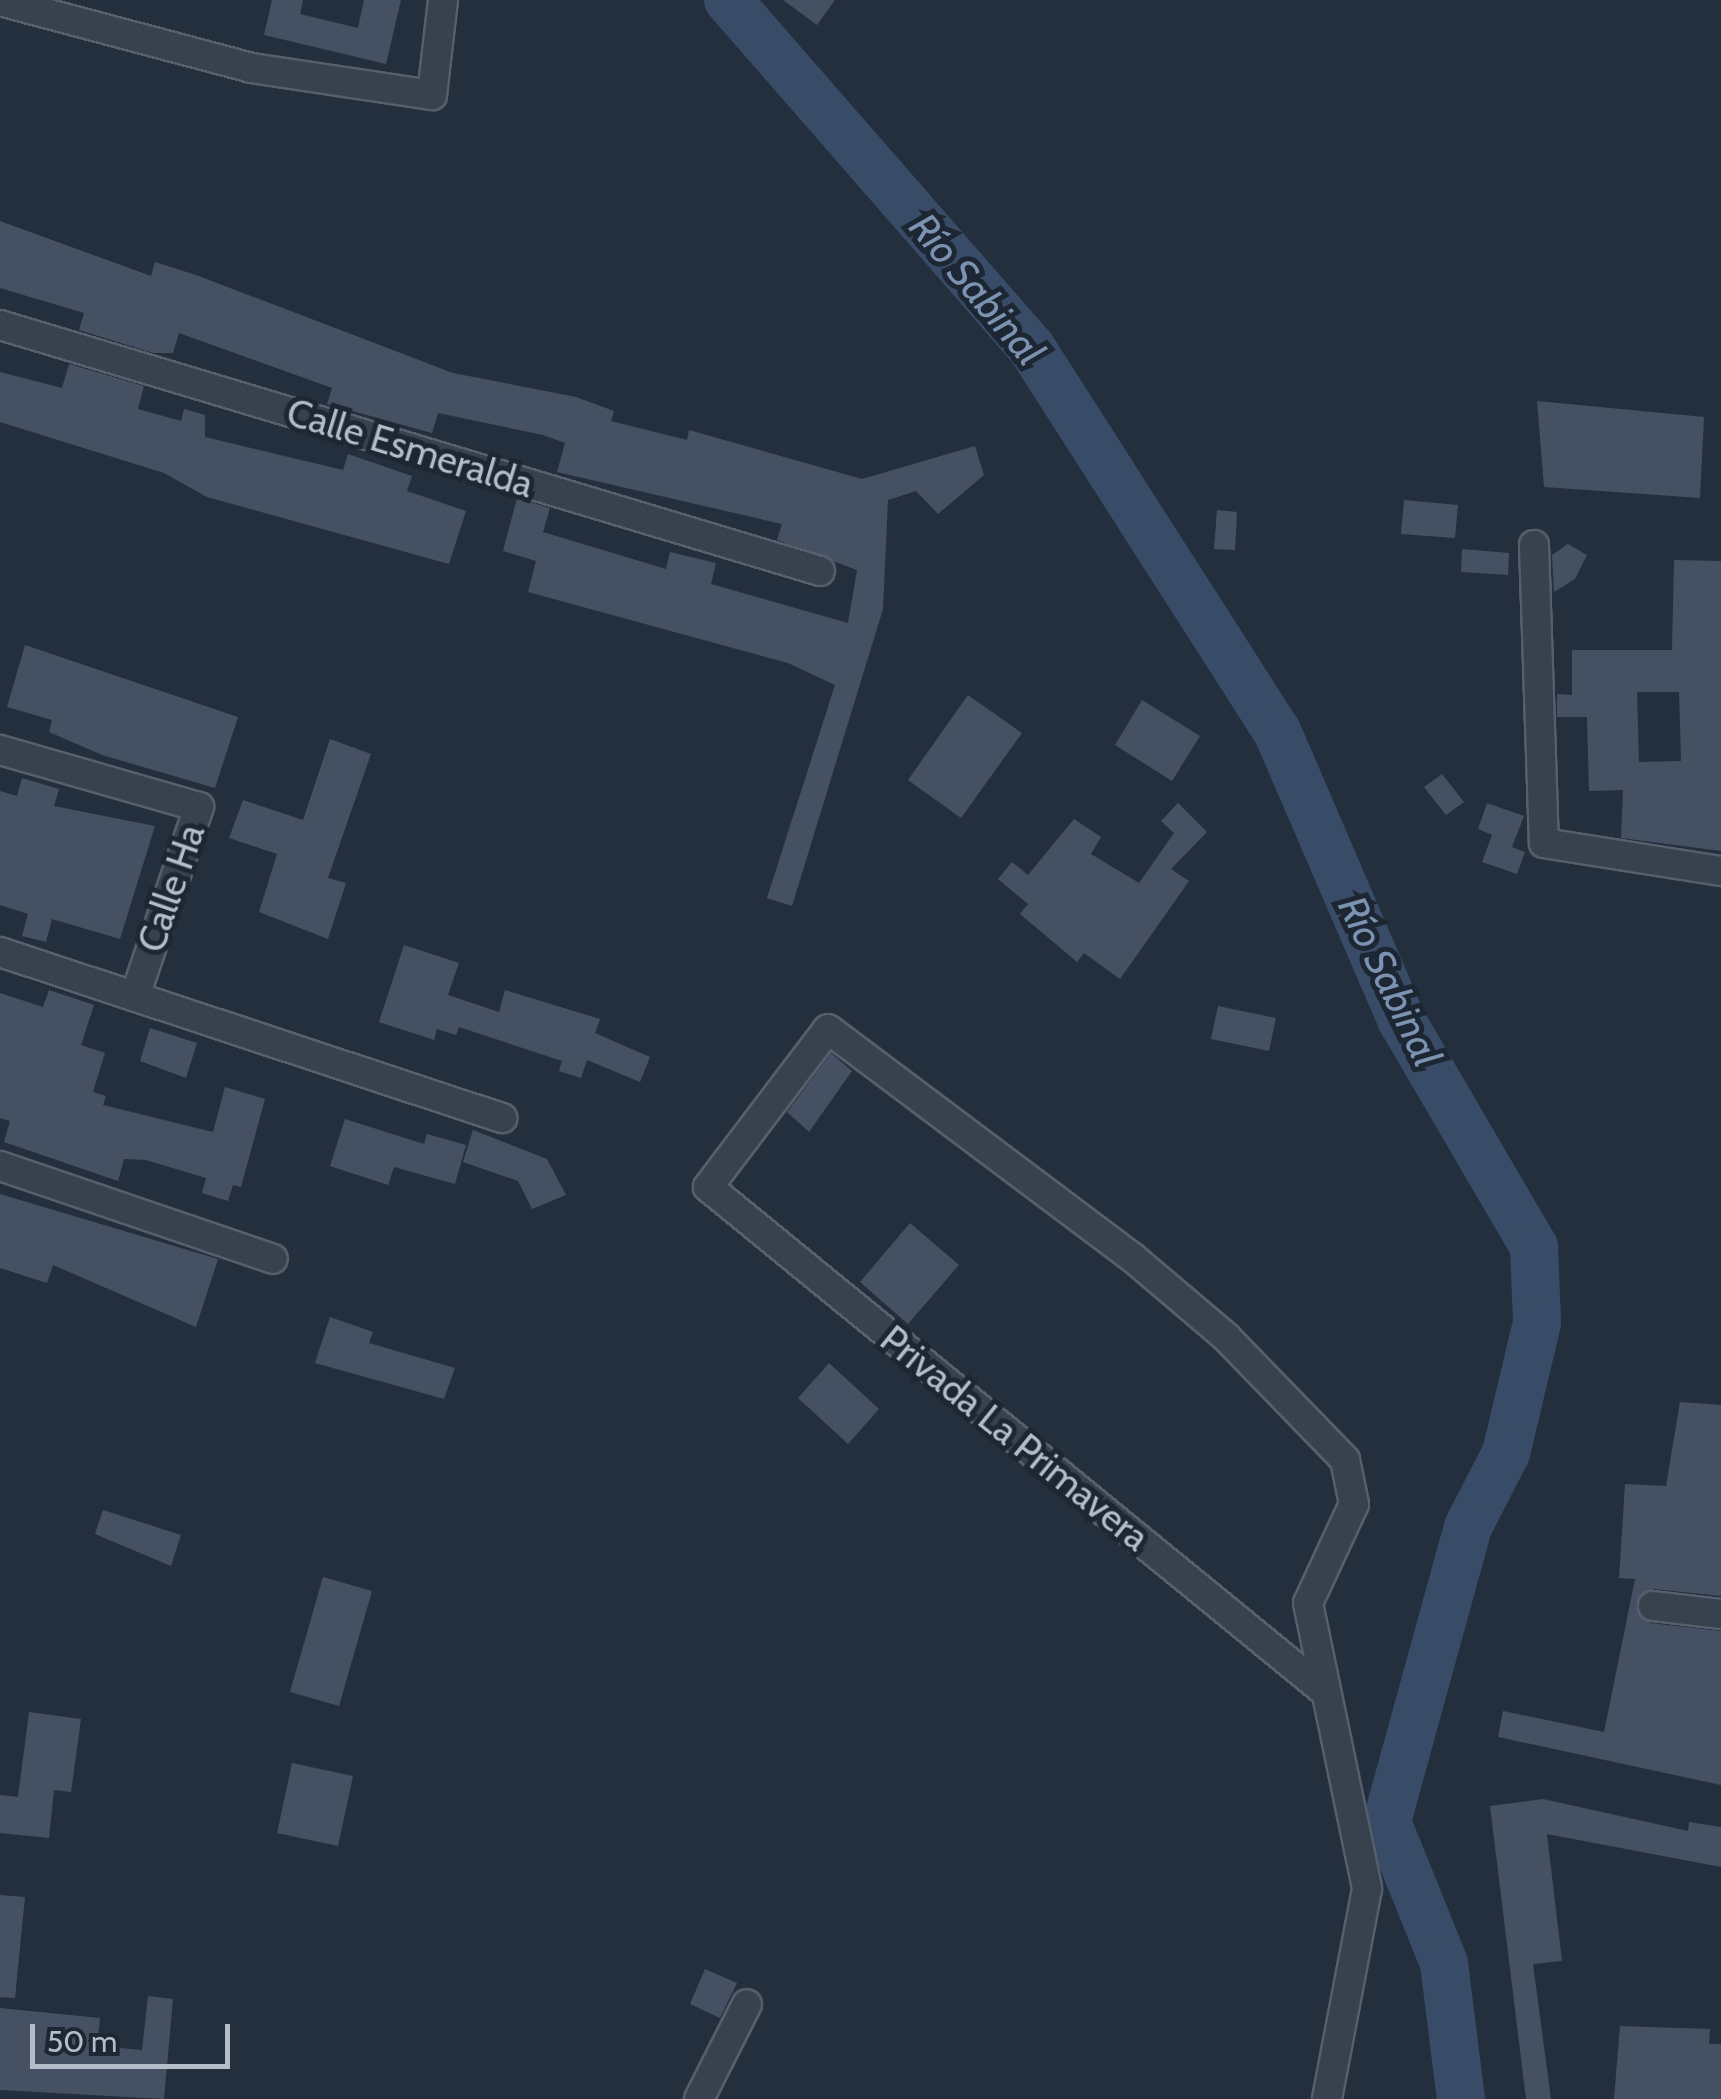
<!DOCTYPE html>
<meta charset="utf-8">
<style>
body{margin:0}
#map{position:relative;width:1721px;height:2099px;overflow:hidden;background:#242f3e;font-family:Cabin,sans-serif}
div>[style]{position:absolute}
.river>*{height:48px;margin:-24px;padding:0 24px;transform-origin:24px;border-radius:24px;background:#394c67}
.building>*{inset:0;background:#455162}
.roads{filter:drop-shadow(2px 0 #565f6c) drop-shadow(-2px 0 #565f6c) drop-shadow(0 2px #565f6c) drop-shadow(0 -2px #565f6c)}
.street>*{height:28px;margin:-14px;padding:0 14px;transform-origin:14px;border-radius:14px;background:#38414e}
span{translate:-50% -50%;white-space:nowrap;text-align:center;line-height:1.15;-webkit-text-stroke:10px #1d2633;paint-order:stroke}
.street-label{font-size:38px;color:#b4bcc9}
.water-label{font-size:40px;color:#7c92b1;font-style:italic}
.scale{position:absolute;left:30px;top:2024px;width:200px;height:45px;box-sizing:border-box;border:5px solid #b4bcc9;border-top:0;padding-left:12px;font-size:30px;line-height:35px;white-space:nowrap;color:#b4bcc9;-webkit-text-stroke:8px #1d2633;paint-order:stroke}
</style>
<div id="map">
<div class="river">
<div style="left:728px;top:0;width:461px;rotate:48.9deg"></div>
<div style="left:1031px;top:347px;width:456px;rotate:57.4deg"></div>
<div style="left:1277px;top:731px;width:316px;rotate:66.7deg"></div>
<div style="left:1402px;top:1021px;width:262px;rotate:59.7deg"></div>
<div style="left:1534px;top:1247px;width:76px;rotate:87.7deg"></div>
<div style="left:1537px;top:1323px;width:134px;rotate:103.4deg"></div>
<div style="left:1506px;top:1453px;width:83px;rotate:117.2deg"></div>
<div style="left:1468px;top:1527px;width:306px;rotate:105.4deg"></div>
<div style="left:1387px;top:1822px;width:152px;rotate:68deg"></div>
<div style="left:1444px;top:1963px;width:137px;rotate:82.9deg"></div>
</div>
<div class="building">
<div style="clip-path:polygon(272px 0,303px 0,300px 14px,358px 28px,364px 0,401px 0,386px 64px,264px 35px)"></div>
<div style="clip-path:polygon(783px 0,835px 0,817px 25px)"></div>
<div style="clip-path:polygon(0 221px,151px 276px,155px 262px,196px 275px,453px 373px,576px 397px,614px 411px,611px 421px,687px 440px,689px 430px,862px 479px,975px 446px,984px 475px,938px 514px,916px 491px,888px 500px,883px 609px,792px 906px,767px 898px,835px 685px,788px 663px,528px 592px,536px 561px,503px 551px,517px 498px,550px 508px,543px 532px,666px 569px,670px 552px,716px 563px,711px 584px,848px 623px,857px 570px,777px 540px,782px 524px,557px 472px,565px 443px,543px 435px,438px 413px,432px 433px,327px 404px,332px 388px,179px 333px,173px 353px,153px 353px,79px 330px,84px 313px,0 288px)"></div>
<div style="clip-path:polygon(69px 364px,144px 386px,138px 409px,181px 421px,184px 409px,205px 415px,205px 437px,343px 470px,348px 454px,412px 476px,407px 491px,466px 511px,449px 564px,207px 497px,164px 473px,0 422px,0 372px,62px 388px)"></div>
<div style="clip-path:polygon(1537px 401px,1704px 417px,1700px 498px,1544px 487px)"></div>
<div style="clip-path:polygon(1404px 500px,1458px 505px,1455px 538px,1401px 534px)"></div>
<div style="clip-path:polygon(1217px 510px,1237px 512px,1235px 550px,1214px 549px)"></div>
<div style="clip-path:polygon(1568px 544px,1587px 555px,1575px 579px,1554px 592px,1552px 555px)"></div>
<div style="clip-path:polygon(1462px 549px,1509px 553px,1508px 575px,1461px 572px)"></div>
<div style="clip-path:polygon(evenodd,1674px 560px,1721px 561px,1721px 851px,1621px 838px,1623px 790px,1589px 791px,1587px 717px,1557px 717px,1557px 694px,1572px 695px,1572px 650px,1672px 650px,1674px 560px,1637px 692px,1679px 692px,1681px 761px,1639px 762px,1637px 692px)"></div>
<div style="clip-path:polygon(25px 645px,238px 717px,215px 788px,102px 755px,49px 732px,52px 720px,7px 707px)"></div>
<div style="clip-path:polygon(968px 695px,1022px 733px,961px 818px,908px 780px)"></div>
<div style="clip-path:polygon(1142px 700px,1200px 736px,1172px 781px,1115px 745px)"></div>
<div style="clip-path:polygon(330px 739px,371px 754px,328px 878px,346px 883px,328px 939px,259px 912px,277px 854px,229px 838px,243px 800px,303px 820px)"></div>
<div style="clip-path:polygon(1442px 774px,1464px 802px,1446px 815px,1424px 787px)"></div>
<div style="clip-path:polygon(22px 778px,59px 789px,54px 806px,155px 826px,120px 939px,52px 919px,46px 942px,22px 936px,28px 914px,0 905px,0 791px,17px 796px)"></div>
<div style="clip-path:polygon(1178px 803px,1207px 832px,1171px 869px,1189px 881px,1120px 979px,1084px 953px,1077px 962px,1020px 914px,1028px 904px,998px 879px,1012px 862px,1028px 875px,1074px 819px,1101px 837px,1091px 854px,1139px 883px,1174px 833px,1161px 821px)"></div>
<div style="clip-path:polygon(1487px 803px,1524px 816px,1512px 847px,1525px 852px,1517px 874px,1482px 862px,1492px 835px,1478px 829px)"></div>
<div style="clip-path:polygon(404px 945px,459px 963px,448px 995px,499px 1012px,505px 990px,600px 1019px,595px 1033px,650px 1057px,640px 1082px,587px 1060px,581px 1078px,559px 1071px,562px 1061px,459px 1027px,456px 1035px,437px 1029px,434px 1040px,379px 1022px)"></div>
<div style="clip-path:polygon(49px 990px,94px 1005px,81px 1045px,105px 1053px,93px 1092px,106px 1096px,103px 1105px,213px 1132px,225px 1087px,265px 1099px,241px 1187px,233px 1185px,228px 1201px,202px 1193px,206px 1178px,146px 1160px,124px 1159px,118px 1181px,4px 1142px,10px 1121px,0 1118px,0 993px,43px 1007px)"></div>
<div style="clip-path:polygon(1218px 1006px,1276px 1018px,1269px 1051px,1211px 1039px)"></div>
<div style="clip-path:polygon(150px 1028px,197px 1043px,186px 1078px,140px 1061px)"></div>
<div style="clip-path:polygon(831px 1053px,852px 1071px,809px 1132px,787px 1112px)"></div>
<div style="clip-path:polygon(345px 1119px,424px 1144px,427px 1134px,466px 1145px,455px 1184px,394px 1167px,388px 1185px,330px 1166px)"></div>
<div style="clip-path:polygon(473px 1130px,547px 1159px,566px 1195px,532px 1209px,518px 1181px,463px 1162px)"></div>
<div style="clip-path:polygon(0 1194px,218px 1259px,196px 1327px,53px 1265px,47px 1283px,0 1268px)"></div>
<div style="clip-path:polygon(910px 1223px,959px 1265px,908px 1324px,860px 1282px)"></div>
<div style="clip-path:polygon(330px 1317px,373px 1332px,369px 1343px,455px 1368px,444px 1399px,315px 1363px)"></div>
<div style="clip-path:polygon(829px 1363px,879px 1409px,848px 1444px,798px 1398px)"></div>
<div style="clip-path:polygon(1680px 1402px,1721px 1405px,1721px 1596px,1654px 1589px,1636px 1605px,1650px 1623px,1721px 1631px,1721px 1785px,1498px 1737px,1503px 1711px,1604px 1732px,1635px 1579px,1619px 1578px,1625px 1484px,1666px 1486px)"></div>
<div style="clip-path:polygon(103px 1510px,181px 1535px,171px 1566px,95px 1534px)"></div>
<div style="clip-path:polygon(323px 1577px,372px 1591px,339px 1706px,290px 1692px)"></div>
<div style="clip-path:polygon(29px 1712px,81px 1719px,71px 1792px,54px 1790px,49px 1838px,0 1833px,0 1795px,18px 1797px)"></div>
<div style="clip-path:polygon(292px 1763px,353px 1776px,338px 1846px,277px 1833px)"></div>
<div style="clip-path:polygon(1543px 1799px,1688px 1831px,1689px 1822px,1721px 1827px,1721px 1867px,1547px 1834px,1562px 1961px,1533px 1964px,1551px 2099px,1526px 2099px,1490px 1806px)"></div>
<div style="clip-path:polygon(0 1895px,25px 1897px,15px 1998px,0 1997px)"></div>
<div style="clip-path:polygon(705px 1969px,737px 1983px,720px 2018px,690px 2004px)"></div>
<div style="clip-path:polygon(148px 1996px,173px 1999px,164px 2099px,0 2090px,0 2008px,100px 2018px,97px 2046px,142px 2050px)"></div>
<div style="clip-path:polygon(1620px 2026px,1710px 2029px,1709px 2044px,1721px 2044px,1721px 2099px,1614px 2099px)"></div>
</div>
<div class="roads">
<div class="street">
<div style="left:0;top:1px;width:260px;rotate:14.9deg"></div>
<div style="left:251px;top:68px;width:183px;rotate:8.5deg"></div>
<div style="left:432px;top:95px;width:96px;rotate:-83.4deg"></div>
<div style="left:0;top:325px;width:856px;rotate:16.7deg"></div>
<div style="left:1534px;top:545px;width:298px;rotate:88.1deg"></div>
<div style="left:1544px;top:843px;width:179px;rotate:9deg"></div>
<div style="left:0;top:750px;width:207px;rotate:16deg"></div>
<div style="left:199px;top:807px;width:200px;rotate:108.7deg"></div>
<div style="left:0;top:952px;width:529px;rotate:18.3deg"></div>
<div style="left:0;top:1166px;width:288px;rotate:18.8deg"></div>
<div style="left:1653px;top:1606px;width:68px;rotate:6.7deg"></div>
<div style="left:1322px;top:1689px;width:793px;rotate:-140.73deg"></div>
<div style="left:708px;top:1187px;width:198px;rotate:-52.8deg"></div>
<div style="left:828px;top:1029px;width:381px;rotate:36.9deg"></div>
<div style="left:1133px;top:1258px;width:122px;rotate:40.3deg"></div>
<div style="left:1226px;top:1337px;width:171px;rotate:45.9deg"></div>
<div style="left:1345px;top:1460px;width:45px;rotate:78.4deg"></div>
<div style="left:1354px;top:1504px;width:109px;rotate:114.9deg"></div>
<div style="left:1308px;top:1603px;width:292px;rotate:78.3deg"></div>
<div style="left:1367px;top:1889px;width:214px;rotate:100.8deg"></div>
<div style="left:699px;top:2099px;width:106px;rotate:-63.2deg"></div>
</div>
</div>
<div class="street-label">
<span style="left:410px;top:448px;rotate:17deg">Calle Esmeralda</span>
<span style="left:171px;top:888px;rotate:-71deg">Calle Ha</span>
<span style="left:1015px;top:1438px;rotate:39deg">Privada La Primavera</span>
</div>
<div class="water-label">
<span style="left:977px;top:289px;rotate:50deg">Río Sabinal</span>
<span style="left:1390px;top:981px;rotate:64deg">Río Sabinal</span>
</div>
<div class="scale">50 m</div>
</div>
